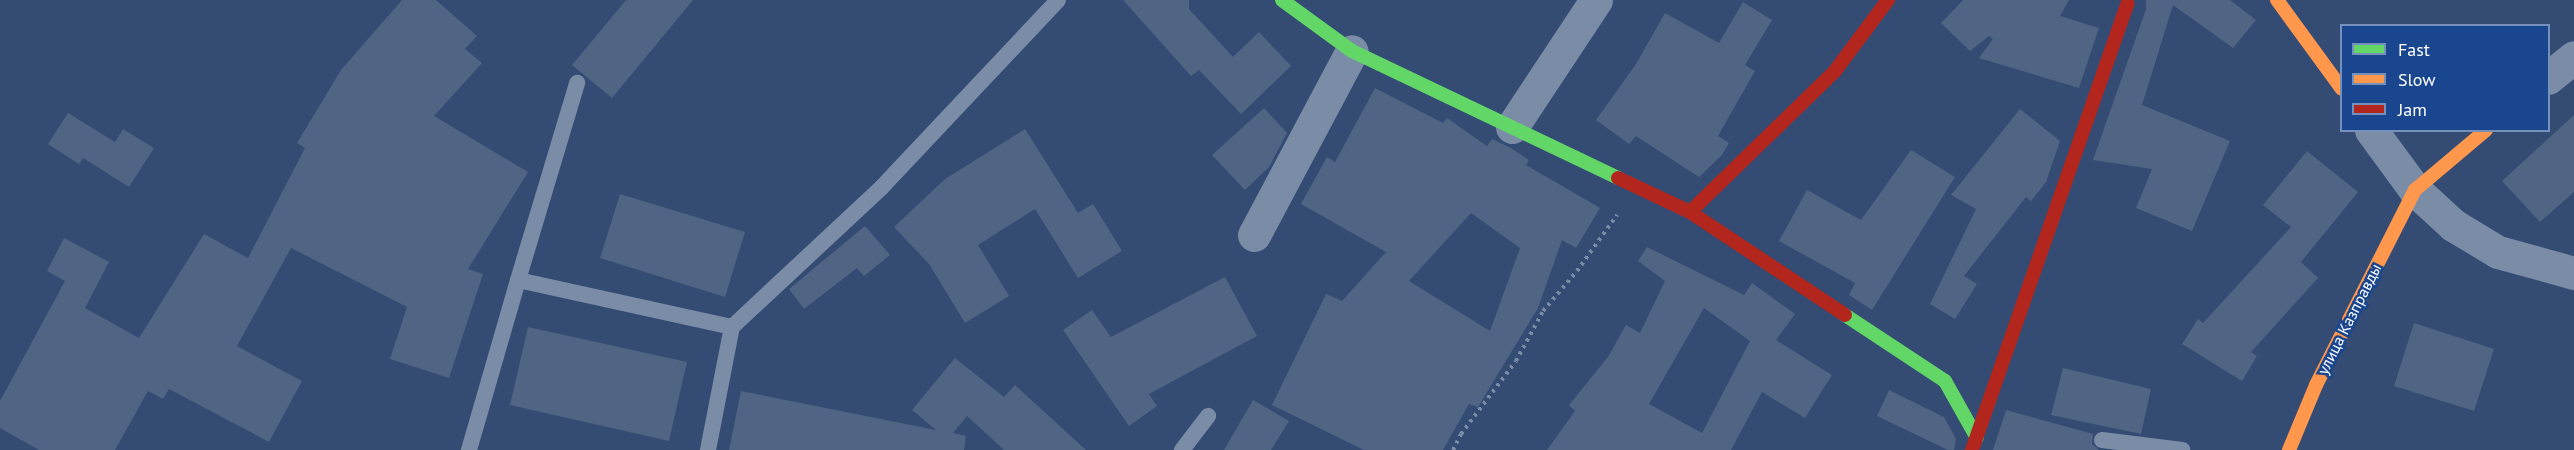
<!DOCTYPE html>
<meta charset="utf-8">
<style>
body{margin:0}
#map{position:relative;width:2574px;height:450px;overflow:hidden;background:#344c73;font-family:"PT Sans",sans-serif}
div>[style]{position:absolute}
.building>*{inset:0;background:#506483}
.path>*{height:4px;margin-top:-2px;transform-origin:0;background:repeating-linear-gradient(90deg,#7b8da6 0 3px,transparent 0 7.5px)}
.lane>*{height:16px;margin:-8px;padding:0 8px;transform-origin:8px;border-radius:8px;background:#7b8da6}
.street>*{height:33px;margin:-16.5px;padding:0 16.5px;transform-origin:16.5px;border-radius:16.5px;background:#7b8da6}
.fast>*{height:14px;margin:-7px;padding:0 7px;transform-origin:7px;border-radius:7px;background:#63d668}
.slow>*{height:14px;margin:-7px;padding:0 7px;transform-origin:7px;border-radius:7px;background:#ff974d}
.jam>*{height:14px;margin:-7px;padding:0 7px;transform-origin:7px;border-radius:7px;background:#b3261e}
span{translate:-50% -50%;white-space:nowrap;text-align:center;line-height:1.15;-webkit-text-stroke:5px #19468e;paint-order:stroke}
.street-label{font-size:16px;color:#fff}
.legend{position:absolute;left:2340px;top:24px;width:210px;height:108px;box-sizing:border-box;background:#19468e;border:2px solid #7590bb;margin:0;padding:8px 10px;list-style:none;font-size:18px;color:#fff}
.legend li{display:flex;align-items:center;gap:12px;height:30px}
.legend b{width:30px;border:2px solid #7590bb}
</style>
<div id="map">
<div class="building">
<div style="clip-path:polygon(402px 0,436px 0,477px 36px,465px 49px,482px 63px,434px 116px,528px 172px,468px 269px,483px 274px,449px 378px,390px 359px,407px 307px,291px 248px,237px 346px,302px 381px,269px 442px,169px 389px,163px 399px,148px 391px,115px 450px,39px 450px,0 428px,0 401px,65px 281px,47px 271px,64px 238px,109px 262px,85px 308px,139px 338px,204px 234px,248px 258px,305px 148px,297px 143px,341px 70px)"></div>
<div style="clip-path:polygon(626px 0,693px 0,612px 98px,572px 65px)"></div>
<div style="clip-path:polygon(1123px 0,1189px 0,1189px 9px,1233px 57px,1259px 32px,1291px 66px,1241px 114px,1199px 70px,1191px 76px)"></div>
<div style="clip-path:polygon(1963px 0,2069px 0,2060px 16px,2099px 28px,2079px 88px,1979px 58px,1993px 39px,1989px 36px,1970px 51px,1941px 23px)"></div>
<div style="clip-path:polygon(2146px 0,2230px 0,2256px 20px,2233px 48px,2173px 5px,2142px 105px,2230px 141px,2192px 231px,2136px 208px,2152px 169px,2093px 160px,2146px 9px)"></div>
<div style="clip-path:polygon(1743px 2px,1772px 20px,1745px 65px,1755px 71px,1718px 136px,1729px 143px,1722px 155px,1699px 177px,1636px 136px,1629px 144px,1596px 120px,1636px 64px,1665px 13px,1719px 43px)"></div>
<div style="clip-path:polygon(evenodd,1375px 88px,1443px 123px,1447px 118px,1487px 146px,1492px 139px,1511px 148px,1529px 160px,1526px 165px,1600px 208px,1576px 248px,1562px 240px,1538px 308px,1478px 407px,1469px 404px,1443px 450px,1364px 450px,1272px 405px,1326px 294px,1342px 301px,1386px 252px,1301px 204px,1327px 157px,1335px 162px,1375px 88px,1471px 213px,1520px 248px,1490px 331px,1409px 281px,1471px 213px)"></div>
<div style="clip-path:polygon(1264px 108px,1287px 133px,1269px 167px,1245px 190px,1212px 155px)"></div>
<div style="clip-path:polygon(2020px 109px,2060px 141px,2046px 182px,2031px 201px,2026px 197px,1964px 276px,1977px 284px,1955px 319px,1930px 304px,1976px 209px,1951px 195px)"></div>
<div style="clip-path:polygon(68px 113px,115px 142px,123px 129px,154px 148px,129px 187px,83px 158px,79px 164px,48px 144px)"></div>
<div style="clip-path:polygon(2574px 115px,2574px 192px,2540px 222px,2502px 181px)"></div>
<div style="clip-path:polygon(1025px 129px,1078px 213px,1093px 204px,1122px 251px,1078px 278px,1035px 209px,978px 245px,1009px 296px,965px 323px,929px 264px,894px 227px,945px 179px)"></div>
<div style="clip-path:polygon(1911px 150px,1955px 177px,1872px 310px,1849px 295px,1855px 283px,1779px 241px,1807px 190px,1861px 220px)"></div>
<div style="clip-path:polygon(2307px 151px,2358px 192px,2301px 262px,2318px 278px,2251px 352px,2257px 356px,2242px 381px,2182px 344px,2198px 319px,2203px 323px,2291px 227px,2263px 205px)"></div>
<div style="clip-path:polygon(620px 194px,745px 232px,725px 297px,600px 258px)"></div>
<div style="clip-path:polygon(865px 226px,890px 255px,864px 276px,857px 268px,804px 309px,789px 289px)"></div>
<div style="clip-path:polygon(evenodd,1647px 247px,1744px 295px,1752px 283px,1795px 314px,1776px 340px,1832px 375px,1805px 418px,1762px 392px,1731px 450px,1547px 450px,1575px 411px,1569px 405px,1608px 357px,1626px 325px,1640px 333px,1665px 281px,1638px 261px,1647px 247px,1704px 308px,1750px 341px,1702px 433px,1649px 404px,1704px 308px)"></div>
<div style="clip-path:polygon(1225px 277px,1257px 336px,1149px 394px,1157px 406px,1129px 426px,1063px 330px,1092px 310px,1111px 337px)"></div>
<div style="clip-path:polygon(2414px 323px,2494px 349px,2474px 411px,2394px 386px)"></div>
<div style="clip-path:polygon(528px 327px,687px 362px,669px 441px,510px 405px)"></div>
<div style="clip-path:polygon(955px 358px,1004px 397px,1015px 385px,1086px 450px,1004px 450px,967px 416px,953px 433px,966px 436px,964px 450px,729px 450px,741px 391px,936px 430px,912px 410px)"></div>
<div style="clip-path:polygon(2063px 368px,2151px 389px,2141px 434px,2051px 415px)"></div>
<div style="clip-path:polygon(1889px 390px,1944px 417px,1956px 439px,1954px 450px,1948px 450px,1877px 416px)"></div>
<div style="clip-path:polygon(1253px 400px,1289px 421px,1271px 450px,1224px 450px)"></div>
<div style="clip-path:polygon(2006px 410px,2093px 434px,2092px 444px,2099px 450px,1993px 450px)"></div>
</div>
<div class="path">
<div style="left:1453px;top:450px;width:18px;rotate:-63deg"></div>
<div style="left:1461px;top:434px;width:91px;rotate:-53deg"></div>
<div style="left:1516px;top:361px;width:57px;rotate:-61.6deg"></div>
<div style="left:1543px;top:311px;width:52px;rotate:-49.6deg"></div>
<div style="left:1577px;top:271px;width:69px;rotate:-54.5deg"></div>
</div>
<div class="lane">
<div style="left:518px;top:280px;width:206px;rotate:-73.3deg"></div>
<div style="left:2102px;top:440px;width:81px;rotate:7.1deg"></div>
<div style="left:469px;top:450px;width:177px;rotate:-73.9deg"></div>
<div style="left:518px;top:280px;width:219px;rotate:12.4deg"></div>
<div style="left:732px;top:327px;width:204px;rotate:-43deg"></div>
<div style="left:881px;top:188px;width:258px;rotate:-46.7deg"></div>
<div style="left:708px;top:450px;width:125px;rotate:-79deg"></div>
<div style="left:1182px;top:450px;width:43px;rotate:-52.6deg"></div>
</div>
<div class="street">
<div style="left:2548px;top:78px;width:33px;rotate:-39deg"></div>
<div style="left:1512px;top:127px;width:152px;rotate:-56.5deg"></div>
<div style="left:2371px;top:130px;width:74px;rotate:53.7deg"></div>
<div style="left:2415px;top:190px;width:52px;rotate:42.6deg"></div>
<div style="left:2453px;top:225px;width:52px;rotate:31deg"></div>
<div style="left:2498px;top:252px;width:79px;rotate:15.4deg"></div>
<div style="left:1254px;top:235px;width:208px;rotate:-62deg"></div>
</div>
<div class="fast">
<div style="left:1282px;top:0;width:87px;rotate:36.1deg"></div>
<div style="left:1352px;top:51px;width:295px;rotate:25.5deg"></div>
<div style="left:1845px;top:315px;width:120px;rotate:33.4deg"></div>
<div style="left:1945px;top:381px;width:65px;rotate:60.7deg"></div>
</div>
<div class="slow">
<div style="left:2277px;top:0;width:110px;rotate:53.9deg"></div>
<div style="left:2289px;top:450px;width:70px;rotate:-67.4deg"></div>
<div style="left:2316px;top:385px;width:219px;rotate:-63.1deg"></div>
<div style="left:2415px;top:190px;width:93px;rotate:-40.2deg"></div>
</div>
<div class="jam">
<div style="left:1618px;top:178px;width:80px;rotate:25.3deg"></div>
<div style="left:1690px;top:212px;width:186px;rotate:33.6deg"></div>
<div style="left:1690px;top:212px;width:202px;rotate:-44.2deg"></div>
<div style="left:1835px;top:71px;width:89px;rotate:-53.3deg"></div>
<div style="left:1972px;top:450px;width:473px;rotate:-70.8deg"></div>
</div>
<div class="street-label">
<span style="left:2349px;top:319px;rotate:-63deg">улица Казправды</span>
</div>
<ul class="legend">
<li><b style="height:8px;background:#63d668"></b>Fast</li>
<li><b style="height:8px;background:#ff974d"></b>Slow</li>
<li><b style="height:8px;background:#b3261e"></b>Jam</li>
</ul>
</div>
